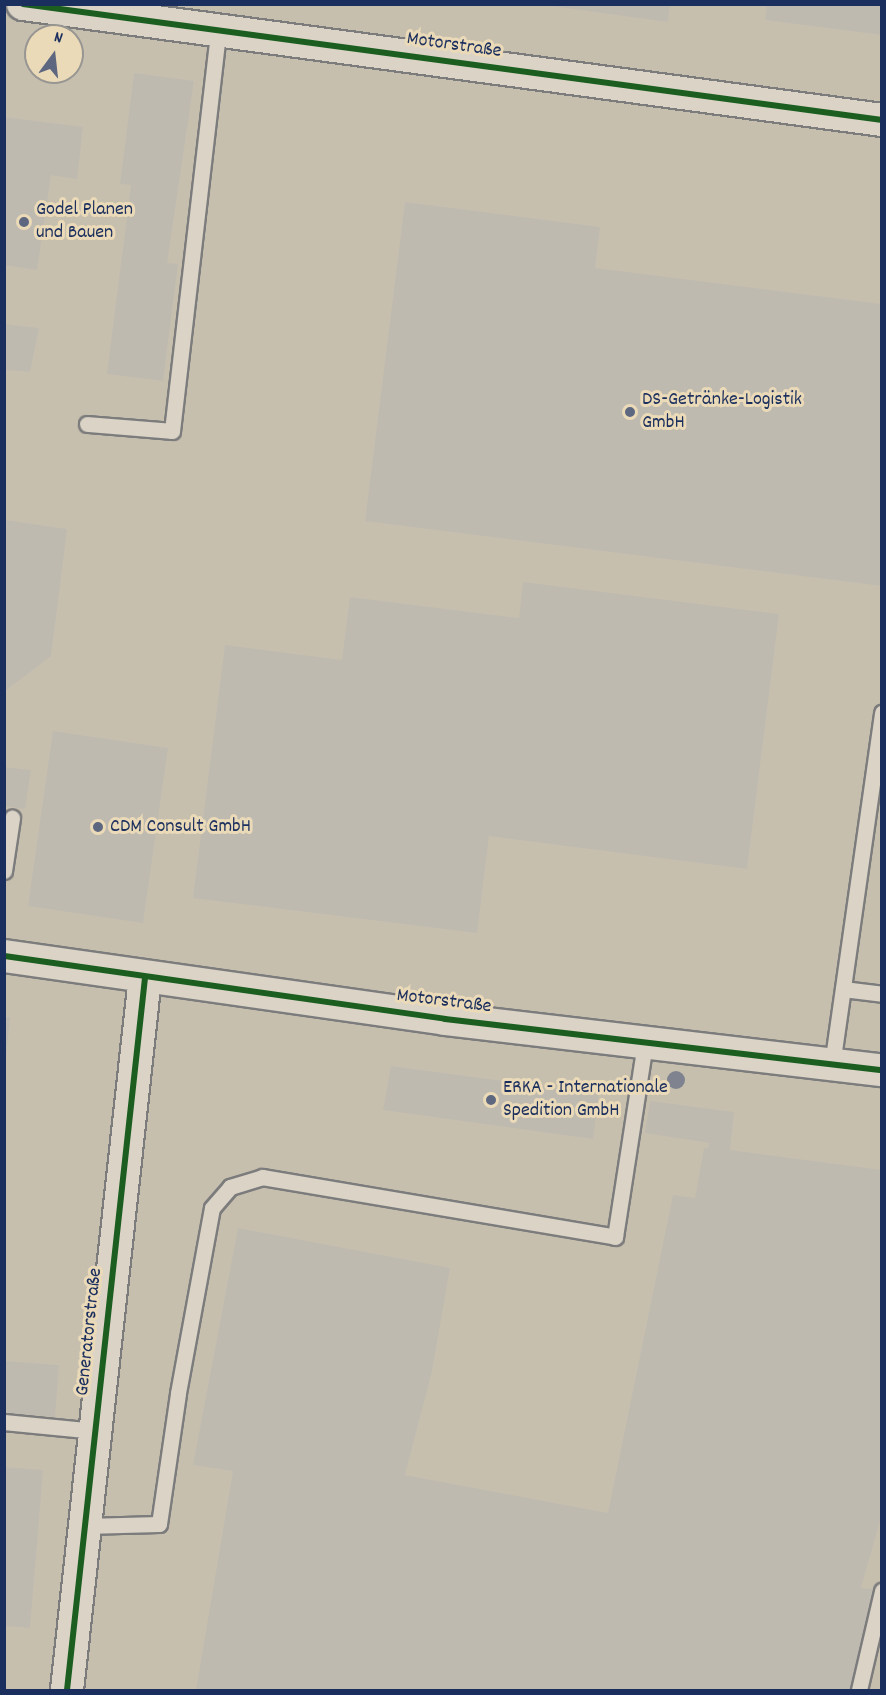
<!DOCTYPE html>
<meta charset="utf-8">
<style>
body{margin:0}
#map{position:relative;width:886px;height:1695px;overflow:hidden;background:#d8d0be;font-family:Dekko,sans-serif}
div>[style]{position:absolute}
.built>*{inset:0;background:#c7bfae}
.building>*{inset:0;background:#bfbab0}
.roads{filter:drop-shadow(2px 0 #7c7c7d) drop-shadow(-2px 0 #7c7c7d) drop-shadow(0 2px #7c7c7d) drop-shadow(0 -2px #7c7c7d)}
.service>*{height:15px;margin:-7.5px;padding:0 7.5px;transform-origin:7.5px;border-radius:7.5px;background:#dad3c6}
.minor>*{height:32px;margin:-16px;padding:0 16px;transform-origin:16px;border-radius:16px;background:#dad3c6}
.cycleway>*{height:6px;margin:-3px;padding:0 3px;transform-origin:3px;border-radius:3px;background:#1b5e20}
.trees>*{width:18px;height:18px;margin:-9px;border-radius:50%;background:#7e838f}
.dots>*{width:16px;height:16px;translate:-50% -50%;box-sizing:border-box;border:3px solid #ebdab7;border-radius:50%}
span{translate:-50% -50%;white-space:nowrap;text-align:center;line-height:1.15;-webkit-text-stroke:6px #ebdab7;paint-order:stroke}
.street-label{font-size:20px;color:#1b2f5e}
.poi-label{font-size:20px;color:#1b2f5e}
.left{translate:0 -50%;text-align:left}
.frame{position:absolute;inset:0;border:6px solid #1b2f5e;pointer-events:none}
.north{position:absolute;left:24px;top:24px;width:60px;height:60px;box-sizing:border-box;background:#ebdab7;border:2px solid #989693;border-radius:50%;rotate:15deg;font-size:16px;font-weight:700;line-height:24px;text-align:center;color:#1b2f5e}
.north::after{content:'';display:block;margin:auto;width:21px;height:27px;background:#5d6780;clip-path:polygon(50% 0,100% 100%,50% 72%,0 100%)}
</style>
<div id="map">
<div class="built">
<div style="clip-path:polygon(evenodd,5px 5px,881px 5px,881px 1690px,5px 1690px,5px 5px,36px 36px,72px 36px,72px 72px,36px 72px,36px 36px)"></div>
</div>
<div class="building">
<div style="clip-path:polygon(537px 4px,670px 4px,668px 22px)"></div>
<div style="clip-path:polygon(767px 4px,882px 4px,882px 35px,765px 20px)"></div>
<div style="clip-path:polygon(134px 73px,194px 81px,167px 263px,178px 264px,163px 381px,107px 374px,131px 185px,120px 184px)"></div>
<div style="clip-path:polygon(4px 117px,83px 127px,77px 179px,51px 175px,37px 270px,4px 265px)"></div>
<div style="clip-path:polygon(405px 202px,600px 227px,595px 268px,882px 304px,882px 586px,365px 521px)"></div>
<div style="clip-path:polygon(4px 324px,39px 328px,30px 372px,4px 370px)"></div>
<div style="clip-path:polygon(5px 520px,67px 529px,51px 656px,5px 691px)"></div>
<div style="clip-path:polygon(523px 582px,779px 614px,747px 869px,489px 836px,477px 933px,193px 898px,225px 645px,342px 660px,350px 597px,519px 618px)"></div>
<div style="clip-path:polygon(53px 731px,168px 748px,143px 923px,28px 906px)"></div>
<div style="clip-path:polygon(4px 767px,31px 770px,25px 809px,4px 806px)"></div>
<div style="clip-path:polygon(4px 1017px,10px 1017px,6px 1058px,4px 1058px)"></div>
<div style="clip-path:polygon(391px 1066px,577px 1091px,577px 1084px,600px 1086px,593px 1139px,383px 1110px)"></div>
<div style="clip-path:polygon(650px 1101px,734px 1112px,730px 1150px,882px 1170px,882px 1514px,861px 1588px,876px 1589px,852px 1690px,196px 1690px,233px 1471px,193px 1465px,238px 1228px,450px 1268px,432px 1371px,405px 1475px,608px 1513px,673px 1195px,695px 1198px,704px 1148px,708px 1148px,709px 1143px,645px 1133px)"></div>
<div style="clip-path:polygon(4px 1361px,59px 1365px,55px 1417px,4px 1413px)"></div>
<div style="clip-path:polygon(4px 1467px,43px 1470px,30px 1628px,4px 1626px)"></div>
</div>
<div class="roads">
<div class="service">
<div style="left:87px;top:424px;width:85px;rotate:4.7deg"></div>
<div style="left:172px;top:431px;width:403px;rotate:-83.4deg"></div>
<div style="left:4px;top:871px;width:54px;rotate:-81.4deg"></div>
<div style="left:843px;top:989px;width:39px;rotate:7deg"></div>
<div style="left:832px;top:1065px;width:356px;rotate:-81.9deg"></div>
<div style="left:4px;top:1422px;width:92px;rotate:5.6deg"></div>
<div style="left:85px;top:1526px;width:74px;rotate:-1.5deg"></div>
<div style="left:159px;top:1524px;width:132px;rotate:-81.7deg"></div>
<div style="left:178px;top:1393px;width:188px;rotate:-79.6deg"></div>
<div style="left:212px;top:1208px;width:28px;rotate:-49deg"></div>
<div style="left:230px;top:1187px;width:34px;rotate:-17deg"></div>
<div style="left:262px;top:1177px;width:358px;rotate:9.6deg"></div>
<div style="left:615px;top:1237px;width:196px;rotate:-81.2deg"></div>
<div style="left:859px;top:1690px;width:102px;rotate:-76.9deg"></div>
</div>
<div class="minor">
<div style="left:23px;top:4px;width:867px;rotate:7.69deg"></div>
<div style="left:4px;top:956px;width:445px;rotate:8.1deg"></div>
<div style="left:445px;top:1019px;width:440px;rotate:6.7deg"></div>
<div style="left:67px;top:1690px;width:716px;rotate:-83.75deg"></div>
</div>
</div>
<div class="cycleway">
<div style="left:23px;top:4px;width:867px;rotate:7.69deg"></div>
<div style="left:4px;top:956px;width:445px;rotate:8.1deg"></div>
<div style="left:445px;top:1019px;width:440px;rotate:6.7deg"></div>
<div style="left:67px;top:1690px;width:716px;rotate:-83.75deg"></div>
</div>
<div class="trees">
<div style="left:676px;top:1080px"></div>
</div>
<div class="dots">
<div style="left:24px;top:222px;background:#5d6780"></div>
<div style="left:630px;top:412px;background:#5d6780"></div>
<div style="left:98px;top:827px;background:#5d6780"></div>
<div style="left:491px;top:1100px;background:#5d6780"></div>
</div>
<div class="street-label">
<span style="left:454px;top:46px;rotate:8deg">Motorstraße</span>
<span style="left:444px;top:1002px;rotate:7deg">Motorstraße</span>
<span style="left:90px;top:1332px;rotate:-84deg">Generatorstraße</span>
</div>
<div class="poi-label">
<span class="left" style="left:36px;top:222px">Godel Planen<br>und Bauen</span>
<span class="left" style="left:642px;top:412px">DS-Getränke-Logistik<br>GmbH</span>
<span class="left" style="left:110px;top:827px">CDM Consult GmbH</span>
<span class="left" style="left:503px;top:1100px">ERKA - Internationale<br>Spedition GmbH</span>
</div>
<div class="frame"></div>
<div class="north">N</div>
</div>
